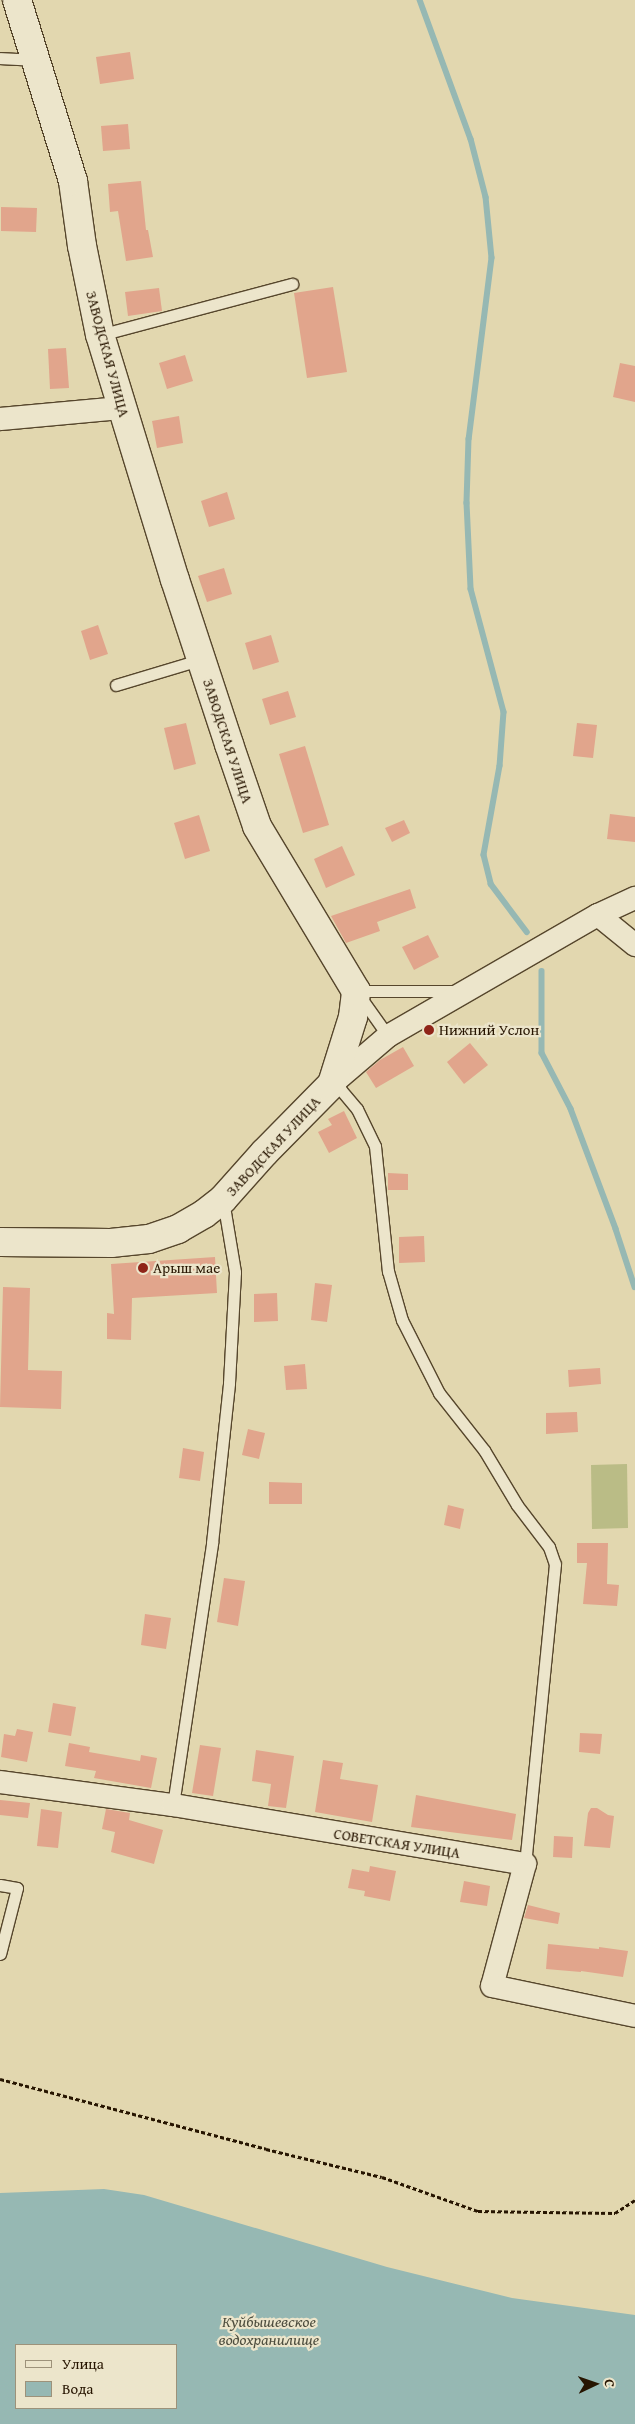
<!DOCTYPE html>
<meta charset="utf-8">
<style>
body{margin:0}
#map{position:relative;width:635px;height:2424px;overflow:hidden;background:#e2d7af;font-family:"Gentium Book Plus",serif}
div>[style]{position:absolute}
.green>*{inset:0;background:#babc86}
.water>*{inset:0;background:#96b8b3}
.stream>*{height:5.5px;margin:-2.75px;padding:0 2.75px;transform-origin:2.75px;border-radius:2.75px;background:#96b8b3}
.building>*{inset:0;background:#e1a58c}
.path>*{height:3px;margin-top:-1.5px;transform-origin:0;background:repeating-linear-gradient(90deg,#271501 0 4px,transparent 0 6.5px)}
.roads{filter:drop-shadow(1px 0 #56462c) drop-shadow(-1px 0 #56462c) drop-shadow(0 1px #56462c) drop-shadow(0 -1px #56462c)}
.lane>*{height:11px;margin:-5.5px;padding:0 5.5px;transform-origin:5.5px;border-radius:5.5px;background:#ece5cb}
.street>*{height:22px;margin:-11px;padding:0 11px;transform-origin:11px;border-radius:11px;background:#ece5cb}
.secondary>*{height:28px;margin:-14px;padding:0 14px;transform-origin:14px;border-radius:14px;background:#ece5cb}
.dots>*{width:14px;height:14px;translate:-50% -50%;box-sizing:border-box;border:2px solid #ece5cb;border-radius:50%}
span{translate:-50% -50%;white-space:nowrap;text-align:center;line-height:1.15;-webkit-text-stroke:4.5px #ece5cb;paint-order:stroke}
.street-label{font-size:15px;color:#271501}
.poi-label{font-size:15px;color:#271501}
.left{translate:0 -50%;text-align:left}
.water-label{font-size:16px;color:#4e4e3f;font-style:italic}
.legend{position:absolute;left:15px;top:2344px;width:162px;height:65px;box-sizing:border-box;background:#ece5cb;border:1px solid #9d927a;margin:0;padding:6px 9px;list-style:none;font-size:15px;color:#271501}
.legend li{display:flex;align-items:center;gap:10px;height:25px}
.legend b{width:25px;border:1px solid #9d927a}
.north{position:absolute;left:570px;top:2359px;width:50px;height:50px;-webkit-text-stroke:4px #ece5cb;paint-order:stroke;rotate:87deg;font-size:14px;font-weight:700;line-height:20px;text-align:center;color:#271501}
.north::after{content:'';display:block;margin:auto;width:18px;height:22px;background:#271501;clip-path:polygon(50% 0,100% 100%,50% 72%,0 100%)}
</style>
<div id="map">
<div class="green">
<div style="clip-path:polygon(627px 1464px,628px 1528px,592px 1529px,591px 1465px)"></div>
</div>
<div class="water">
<div style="clip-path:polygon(evenodd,104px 2189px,144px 2195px,387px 2267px,512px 2298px,635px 2315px,635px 2424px,0 2424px,0 2193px,104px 2189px,16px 2345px,176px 2345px,176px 2408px,16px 2408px,16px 2345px)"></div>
</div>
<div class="stream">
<div style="left:420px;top:0;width:148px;rotate:69.9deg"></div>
<div style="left:471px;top:139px;width:60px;rotate:75.5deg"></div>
<div style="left:486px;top:197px;width:61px;rotate:84.4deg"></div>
<div style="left:492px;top:258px;width:182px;rotate:97.2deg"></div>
<div style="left:469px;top:439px;width:64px;rotate:91.8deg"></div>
<div style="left:467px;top:503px;width:86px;rotate:87.3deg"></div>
<div style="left:471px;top:589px;width:127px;rotate:75deg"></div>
<div style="left:504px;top:712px;width:54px;rotate:94.2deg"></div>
<div style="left:500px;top:766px;width:90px;rotate:100.2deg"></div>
<div style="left:484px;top:855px;width:30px;rotate:76deg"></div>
<div style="left:491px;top:884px;width:60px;rotate:53.1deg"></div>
<div style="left:542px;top:971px;width:82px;rotate:90deg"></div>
<div style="left:542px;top:1053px;width:63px;rotate:62.6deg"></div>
<div style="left:571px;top:1109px;width:128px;rotate:69.4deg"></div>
<div style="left:616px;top:1229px;width:61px;rotate:71.9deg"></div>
</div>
<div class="building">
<div style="clip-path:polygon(130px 52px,134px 79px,100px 84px,96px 57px)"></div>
<div style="clip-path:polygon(128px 124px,130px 149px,103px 151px,101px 126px)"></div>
<div style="clip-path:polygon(141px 181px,146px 230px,148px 230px,153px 257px,126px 261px,118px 211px,110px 212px,108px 184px)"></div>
<div style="clip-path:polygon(1px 207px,37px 208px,36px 232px,1px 231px)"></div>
<div style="clip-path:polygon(333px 287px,347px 372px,307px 378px,294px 293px)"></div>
<div style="clip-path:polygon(159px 288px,162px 311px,128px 316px,125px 292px)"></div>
<div style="clip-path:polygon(66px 348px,69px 388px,50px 389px,48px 349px)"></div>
<div style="clip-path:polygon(185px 355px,193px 381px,167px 389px,159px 363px)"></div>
<div style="clip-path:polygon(620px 363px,635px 366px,635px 402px,613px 397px)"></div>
<div style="clip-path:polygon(179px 416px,183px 443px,157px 448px,152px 421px)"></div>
<div style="clip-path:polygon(227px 492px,235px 519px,209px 527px,201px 501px)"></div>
<div style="clip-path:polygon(224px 568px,232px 594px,207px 602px,198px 576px)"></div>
<div style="clip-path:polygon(98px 625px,108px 654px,90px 660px,81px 631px)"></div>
<div style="clip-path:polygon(271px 635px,279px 662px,253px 670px,245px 643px)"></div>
<div style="clip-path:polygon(288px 691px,296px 717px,270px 725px,262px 699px)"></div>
<div style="clip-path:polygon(186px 723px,196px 764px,174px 770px,164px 728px)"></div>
<div style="clip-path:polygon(577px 723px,597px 725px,593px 758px,573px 756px)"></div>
<div style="clip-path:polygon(305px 746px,329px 825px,303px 833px,279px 754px)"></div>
<div style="clip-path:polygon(610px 814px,635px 817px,635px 842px,607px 839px)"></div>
<div style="clip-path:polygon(199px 815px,210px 851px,185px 859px,174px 823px)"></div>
<div style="clip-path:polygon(404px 820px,410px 833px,392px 842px,385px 828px)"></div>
<div style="clip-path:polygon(342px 846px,355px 875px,326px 888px,314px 859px)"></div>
<div style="clip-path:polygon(410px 889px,416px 908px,377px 922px,380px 931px,346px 943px,331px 916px)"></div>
<div style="clip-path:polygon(428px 935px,439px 957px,414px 970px,402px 947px)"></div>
<div style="clip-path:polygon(470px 1043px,488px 1065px,464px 1084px,447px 1062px)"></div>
<div style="clip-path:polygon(403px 1047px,414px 1066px,376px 1088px,366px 1072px,380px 1060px)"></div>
<div style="clip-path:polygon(344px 1111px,357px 1138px,329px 1153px,318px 1132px,332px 1125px,328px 1119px)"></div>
<div style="clip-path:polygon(388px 1173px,408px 1174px,408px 1190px,388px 1190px)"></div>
<div style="clip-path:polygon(424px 1236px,425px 1262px,399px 1263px,399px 1237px)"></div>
<div style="clip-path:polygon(215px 1257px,217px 1293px,132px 1298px,131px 1340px,107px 1339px,107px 1313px,114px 1314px,111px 1264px)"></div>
<div style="clip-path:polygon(315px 1283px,332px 1285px,327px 1322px,311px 1320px)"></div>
<div style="clip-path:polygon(3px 1287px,30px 1288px,28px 1370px,62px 1371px,61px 1409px,0 1407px)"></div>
<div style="clip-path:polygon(277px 1293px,278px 1321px,254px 1322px,254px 1294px)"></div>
<div style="clip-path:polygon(305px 1364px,307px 1389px,286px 1390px,284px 1366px)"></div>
<div style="clip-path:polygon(600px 1368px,601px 1384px,569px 1387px,568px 1370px)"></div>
<div style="clip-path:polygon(577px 1412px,578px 1432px,546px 1434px,546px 1413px)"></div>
<div style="clip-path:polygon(248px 1429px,265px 1433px,259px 1459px,242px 1455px)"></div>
<div style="clip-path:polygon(183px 1448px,204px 1452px,200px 1481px,179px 1478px)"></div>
<div style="clip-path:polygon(269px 1482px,302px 1483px,302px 1504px,269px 1504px)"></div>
<div style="clip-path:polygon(448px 1505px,464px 1509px,460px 1529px,444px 1525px)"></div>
<div style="clip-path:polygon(577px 1543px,608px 1543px,607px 1584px,619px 1585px,617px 1606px,583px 1604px,587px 1563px,577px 1563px)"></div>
<div style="clip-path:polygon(224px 1578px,245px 1581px,238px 1626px,217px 1622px)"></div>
<div style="clip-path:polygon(145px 1614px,171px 1618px,166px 1649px,141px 1645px)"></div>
<div style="clip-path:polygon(53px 1703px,76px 1707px,71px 1736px,48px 1732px)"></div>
<div style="clip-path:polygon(17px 1729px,33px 1732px,27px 1762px,1px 1757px,4px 1734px,15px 1736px)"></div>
<div style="clip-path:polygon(580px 1733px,602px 1734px,600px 1754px,579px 1752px)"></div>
<div style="clip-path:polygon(69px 1743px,90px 1747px,89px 1752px,140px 1761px,141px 1755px,157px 1758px,151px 1788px,94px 1778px,96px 1771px,65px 1766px)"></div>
<div style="clip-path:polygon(200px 1745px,221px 1748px,213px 1796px,192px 1793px)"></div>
<div style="clip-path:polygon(256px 1750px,294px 1756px,286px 1808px,268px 1806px,271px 1784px,252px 1781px)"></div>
<div style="clip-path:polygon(323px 1760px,343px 1763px,340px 1779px,378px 1785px,372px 1822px,315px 1812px)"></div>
<div style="clip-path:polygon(416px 1795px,516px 1814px,512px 1840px,411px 1827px)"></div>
<div style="clip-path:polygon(0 1800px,30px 1803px,28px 1818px,0 1815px)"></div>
<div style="clip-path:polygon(591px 1808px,597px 1808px,608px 1815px,614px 1816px,610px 1848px,584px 1846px,588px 1813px)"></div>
<div style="clip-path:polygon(41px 1809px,62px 1812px,58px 1848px,37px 1846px)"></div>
<div style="clip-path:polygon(106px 1809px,130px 1813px,129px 1820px,163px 1830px,154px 1864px,111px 1852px,115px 1832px,102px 1829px)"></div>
<div style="clip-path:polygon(554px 1836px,573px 1837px,572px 1858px,553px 1857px)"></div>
<div style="clip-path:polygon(370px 1866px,396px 1871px,390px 1901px,364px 1896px,365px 1891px,348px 1888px,352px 1869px,369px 1872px)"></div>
<div style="clip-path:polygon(464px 1881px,490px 1886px,487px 1906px,460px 1902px)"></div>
<div style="clip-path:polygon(528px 1905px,560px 1913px,558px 1924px,524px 1918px)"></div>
<div style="clip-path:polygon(548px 1944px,599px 1949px,599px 1947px,628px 1951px,623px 1977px,581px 1971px,581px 1972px,546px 1969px)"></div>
</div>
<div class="path">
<div style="left:0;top:2079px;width:275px;rotate:14.7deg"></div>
<div style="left:266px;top:2149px;width:119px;rotate:13.6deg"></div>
<div style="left:382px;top:2177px;width:102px;rotate:19.5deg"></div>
<div style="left:478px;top:2211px;width:137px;rotate:0.8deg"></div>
<div style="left:615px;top:2213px;width:24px;rotate:-33deg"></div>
</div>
<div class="roads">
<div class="lane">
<div style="left:0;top:58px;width:36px;rotate:3deg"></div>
<div style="left:100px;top:335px;width:199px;rotate:-14.9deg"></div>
<div style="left:116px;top:685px;width:90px;rotate:-16.8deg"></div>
<div style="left:388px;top:1036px;width:55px;rotate:-125.4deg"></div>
<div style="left:356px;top:991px;width:103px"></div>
<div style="left:332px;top:1084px;width:11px;rotate:34deg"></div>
<div style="left:341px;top:1090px;width:25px;rotate:50deg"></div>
<div style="left:357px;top:1109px;width:41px;rotate:64.1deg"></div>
<div style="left:375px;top:1146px;width:126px;rotate:84.1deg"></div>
<div style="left:388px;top:1271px;width:51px;rotate:74.1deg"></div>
<div style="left:402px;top:1320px;width:82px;rotate:63.1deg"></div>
<div style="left:439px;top:1393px;width:73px;rotate:51.7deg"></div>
<div style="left:484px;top:1450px;width:64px;rotate:59deg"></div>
<div style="left:517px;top:1505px;width:53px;rotate:52.7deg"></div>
<div style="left:549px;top:1547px;width:18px;rotate:71deg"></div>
<div style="left:555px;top:1564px;width:301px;rotate:95.7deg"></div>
<div style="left:173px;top:1805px;width:265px;rotate:-81.5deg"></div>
<div style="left:212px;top:1543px;width:161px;rotate:-83.9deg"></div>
<div style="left:229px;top:1383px;width:111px;rotate:-86.9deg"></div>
<div style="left:235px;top:1272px;width:73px;rotate:-99.5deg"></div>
<div style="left:0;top:1885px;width:17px;rotate:10deg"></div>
<div style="left:17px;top:1888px;width:68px;rotate:104.4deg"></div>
</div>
<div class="street">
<div style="left:0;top:419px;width:121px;rotate:-5.2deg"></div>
<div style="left:598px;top:915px;width:48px;rotate:39deg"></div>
<div style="left:332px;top:1084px;width:74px;rotate:-40.6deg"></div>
<div style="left:388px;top:1036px;width:242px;rotate:-30deg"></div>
<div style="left:598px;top:915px;width:41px;rotate:-24.7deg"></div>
<div style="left:0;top:1782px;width:175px;rotate:7.6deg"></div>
<div style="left:173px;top:1805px;width:357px;rotate:9.5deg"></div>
<div style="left:525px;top:1864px;width:126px;rotate:105.1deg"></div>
<div style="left:492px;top:1986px;width:146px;rotate:11.8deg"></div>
</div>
<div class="secondary">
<div style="left:0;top:1242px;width:111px;rotate:0.5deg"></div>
<div style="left:111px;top:1243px;width:38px;rotate:-6deg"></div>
<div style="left:149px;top:1239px;width:31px;rotate:-19deg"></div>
<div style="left:178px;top:1229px;width:30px;rotate:-30deg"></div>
<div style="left:204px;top:1214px;width:24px;rotate:-38deg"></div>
<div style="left:223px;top:1199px;width:62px;rotate:-48.3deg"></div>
<div style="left:264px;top:1153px;width:97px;rotate:-45.4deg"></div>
<div style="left:332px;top:1084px;width:70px;rotate:-72.6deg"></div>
<div style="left:353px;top:1017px;width:26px;rotate:-83deg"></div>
<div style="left:356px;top:991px;width:192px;rotate:-121deg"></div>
<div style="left:257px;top:826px;width:87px;rotate:-108.9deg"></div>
<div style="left:229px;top:744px;width:173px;rotate:-108.2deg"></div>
<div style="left:175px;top:580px;width:256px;rotate:-107deg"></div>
<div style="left:100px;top:335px;width:91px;rotate:-101.4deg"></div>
<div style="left:82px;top:246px;width:66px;rotate:-97.9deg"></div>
<div style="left:73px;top:181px;width:189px;rotate:-107.2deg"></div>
</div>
</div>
<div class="dots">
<div style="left:429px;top:1030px;background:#8f2418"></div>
<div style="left:143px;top:1268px;background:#8f2418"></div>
</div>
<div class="street-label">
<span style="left:108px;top:354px;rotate:75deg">ЗАВОДСКАЯ УЛИЦА</span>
<span style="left:228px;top:741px;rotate:72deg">ЗАВОДСКАЯ УЛИЦА</span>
<span style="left:273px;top:1146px;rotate:-47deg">ЗАВОДСКАЯ УЛИЦА</span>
<span style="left:397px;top:1843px;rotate:9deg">СОВЕТСКАЯ УЛИЦА</span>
</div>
<div class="poi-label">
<span class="left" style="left:439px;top:1030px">Нижний Услон</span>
<span class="left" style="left:153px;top:1268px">Арыш мае</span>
</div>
<div class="water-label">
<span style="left:269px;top:2330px">Куйбышевское<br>водохранилище</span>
</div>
<ul class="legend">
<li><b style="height:6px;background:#ece5cb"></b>Улица</li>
<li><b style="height:14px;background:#96b8b3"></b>Вода</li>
</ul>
<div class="north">С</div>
</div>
